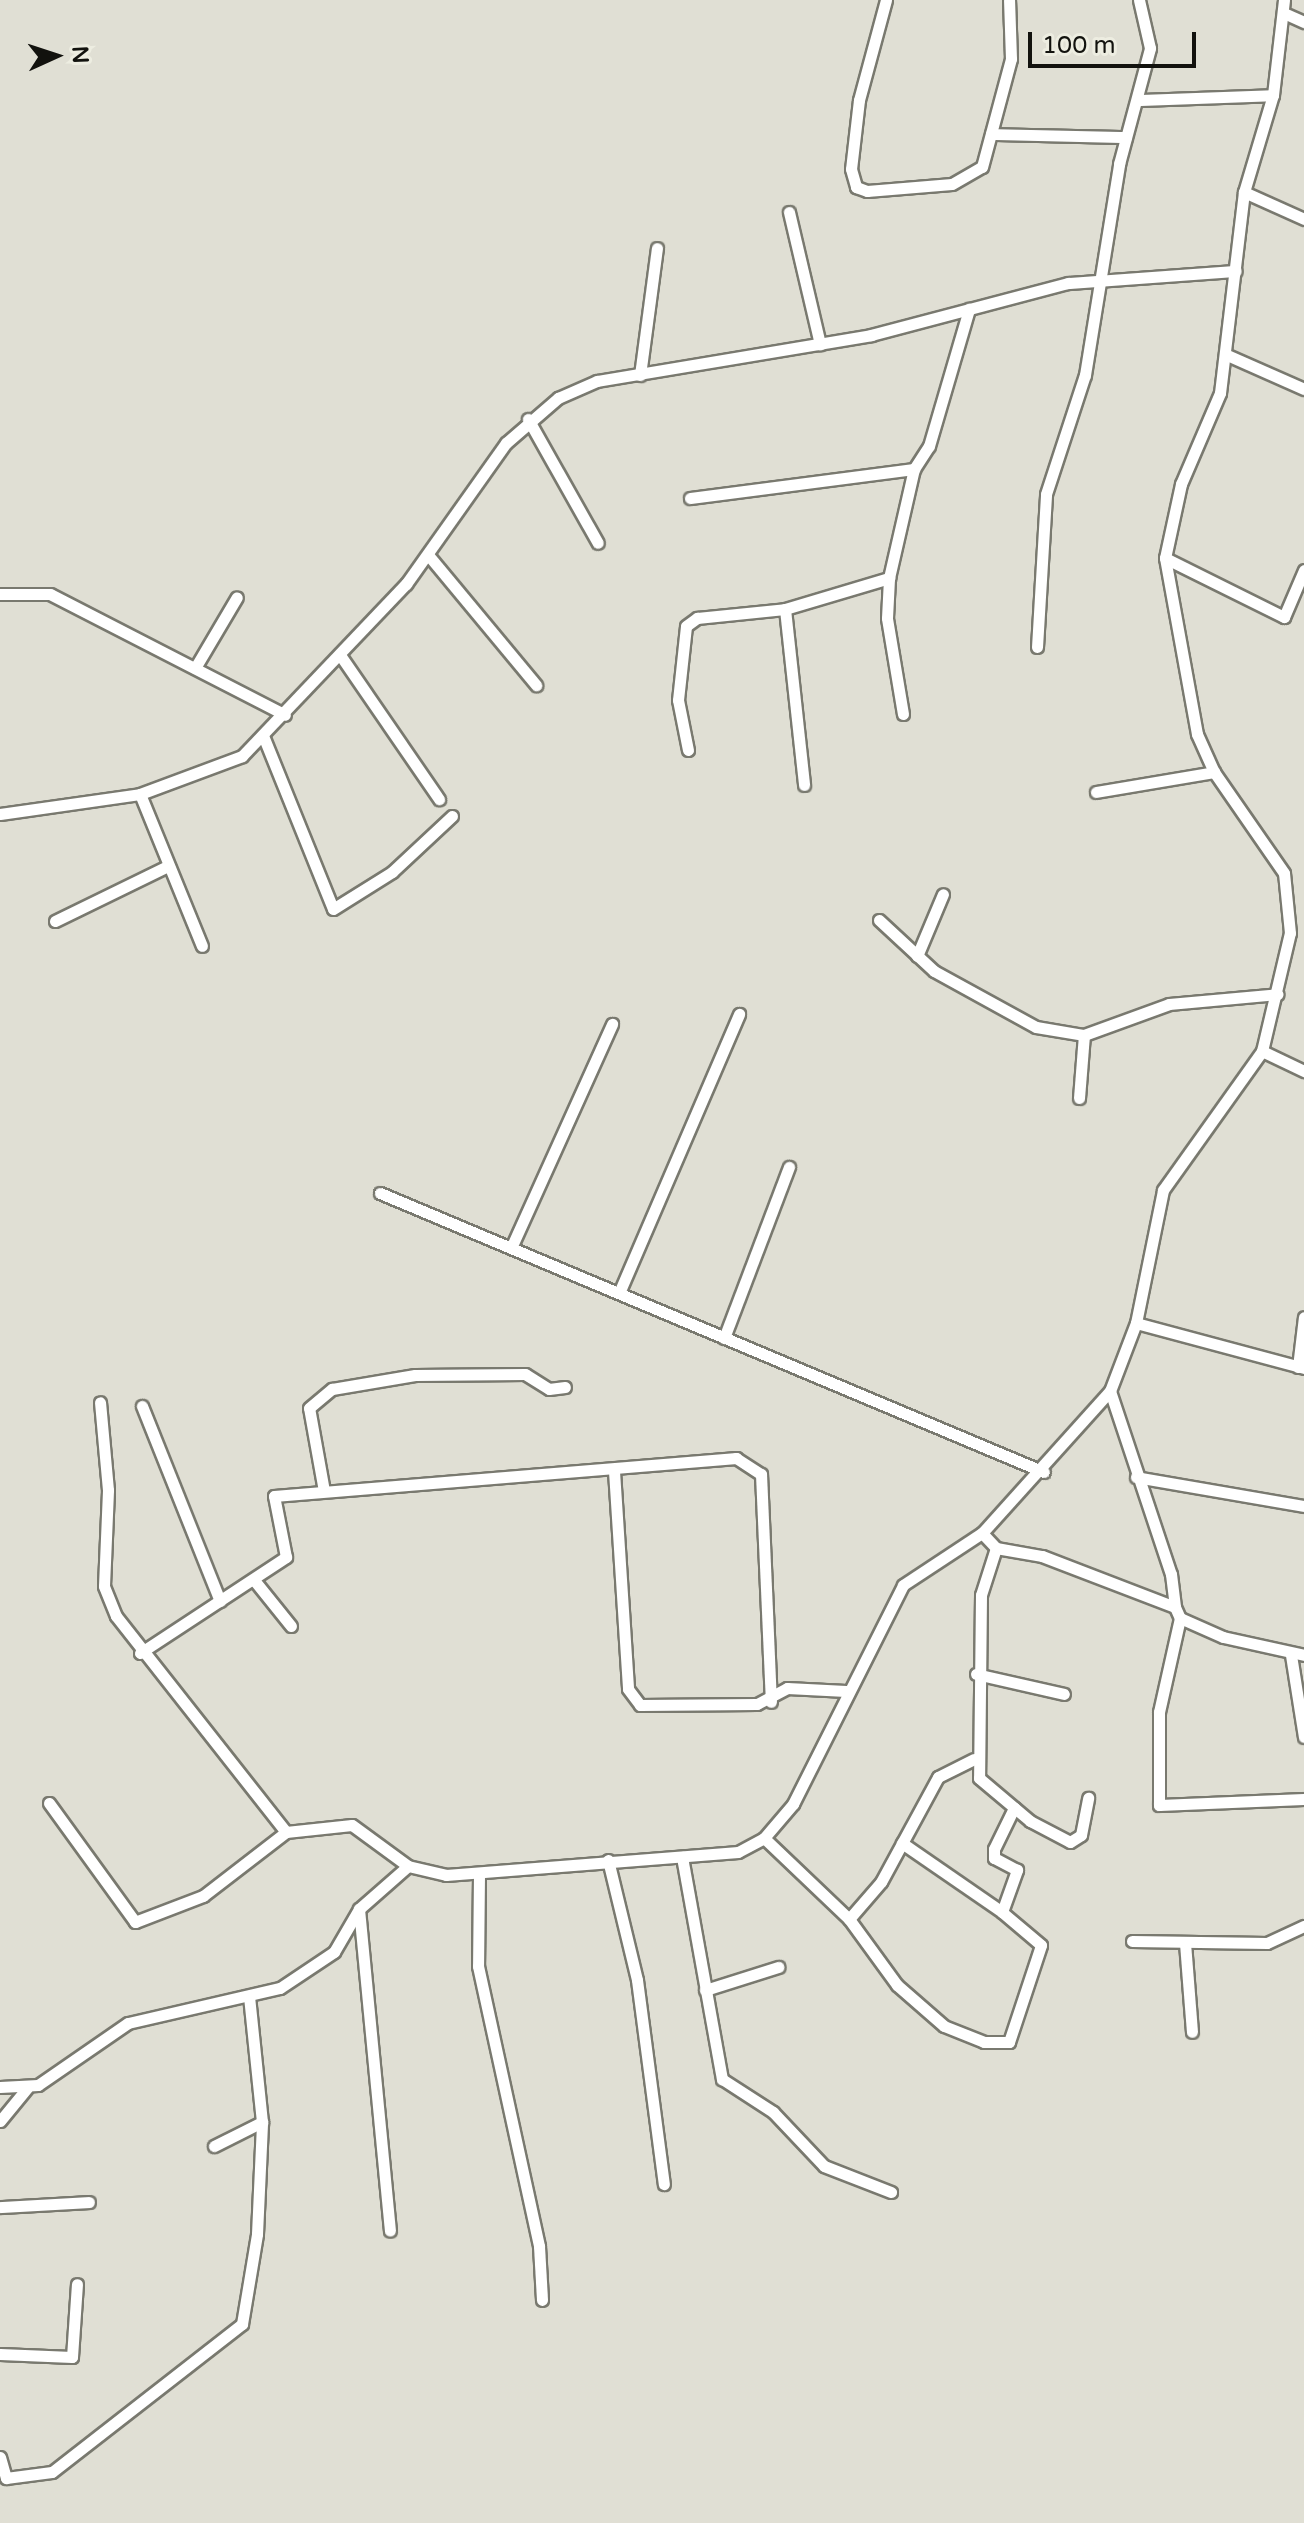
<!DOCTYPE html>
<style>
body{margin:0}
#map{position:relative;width:1304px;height:2523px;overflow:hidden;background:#e0dfd4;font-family:"Varela Round",sans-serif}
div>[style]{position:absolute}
.roads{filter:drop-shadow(2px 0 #79796f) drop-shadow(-2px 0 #79796f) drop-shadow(0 2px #79796f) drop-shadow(0 -2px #79796f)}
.minor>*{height:11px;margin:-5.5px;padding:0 5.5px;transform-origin:5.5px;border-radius:5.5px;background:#fff}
span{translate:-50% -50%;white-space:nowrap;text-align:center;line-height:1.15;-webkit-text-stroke:8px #edede1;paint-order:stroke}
.north{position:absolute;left:16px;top:16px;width:80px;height:80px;-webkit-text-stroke:6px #edede1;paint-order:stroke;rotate:87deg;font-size:22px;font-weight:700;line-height:32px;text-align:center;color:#12120e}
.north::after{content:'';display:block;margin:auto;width:28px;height:36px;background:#12120e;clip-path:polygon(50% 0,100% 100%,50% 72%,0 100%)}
.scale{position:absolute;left:1028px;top:32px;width:168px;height:36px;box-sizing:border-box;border:4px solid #12120e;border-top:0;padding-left:10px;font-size:24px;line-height:28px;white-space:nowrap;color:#12120e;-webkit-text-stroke:6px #edede1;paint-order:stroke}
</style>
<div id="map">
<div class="roads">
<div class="minor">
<div style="left:886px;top:0;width:104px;rotate:105.1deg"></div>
<div style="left:859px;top:100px;width:69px;rotate:96.6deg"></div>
<div style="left:851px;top:169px;width:19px;rotate:74deg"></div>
<div style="left:856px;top:187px;width:12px;rotate:20deg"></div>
<div style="left:867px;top:191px;width:85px;rotate:-4.7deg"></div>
<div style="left:952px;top:184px;width:34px;rotate:-30deg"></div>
<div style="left:982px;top:167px;width:112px;rotate:-75deg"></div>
<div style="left:1011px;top:59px;width:59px;rotate:-91.9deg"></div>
<div style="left:1286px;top:14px;width:20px;rotate:24deg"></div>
<div style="left:1139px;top:100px;width:134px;rotate:-2.1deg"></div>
<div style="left:991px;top:134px;width:135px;rotate:1.3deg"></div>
<div style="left:1244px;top:192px;width:66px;rotate:24.2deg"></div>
<div style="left:789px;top:212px;width:136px;rotate:76.8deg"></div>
<div style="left:1227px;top:355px;width:84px;rotate:23.8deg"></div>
<div style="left:640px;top:375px;width:128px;rotate:-82.4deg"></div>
<div style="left:528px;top:419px;width:142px;rotate:60.6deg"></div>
<div style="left:690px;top:498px;width:226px;rotate:-7.4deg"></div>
<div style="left:429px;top:556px;width:168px;rotate:50.3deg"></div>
<div style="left:1165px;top:558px;width:133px;rotate:26.4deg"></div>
<div style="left:1284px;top:617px;width:51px;rotate:-66.9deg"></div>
<div style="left:0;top:594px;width:50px"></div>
<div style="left:50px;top:594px;width:264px;rotate:27.2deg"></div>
<div style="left:785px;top:609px;width:177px;rotate:83.8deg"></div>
<div style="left:1037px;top:647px;width:153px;rotate:-86.6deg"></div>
<div style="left:1046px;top:494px;width:125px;rotate:-71.9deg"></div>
<div style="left:1085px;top:375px;width:214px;rotate:-80.8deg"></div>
<div style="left:1119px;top:164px;width:120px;rotate:-75deg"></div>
<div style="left:1150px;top:48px;width:49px;rotate:-102.9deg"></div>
<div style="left:340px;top:655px;width:175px;rotate:55.5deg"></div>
<div style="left:195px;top:668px;width:82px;rotate:-59.4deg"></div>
<div style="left:903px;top:714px;width:97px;rotate:-99.5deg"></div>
<div style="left:887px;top:618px;width:40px;rotate:-87.1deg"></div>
<div style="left:889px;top:578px;width:112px;rotate:-77.1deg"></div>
<div style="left:914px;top:469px;width:27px;rotate:-57deg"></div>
<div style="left:929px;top:446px;width:143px;rotate:-73.7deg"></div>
<div style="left:264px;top:738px;width:184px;rotate:68deg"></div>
<div style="left:333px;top:909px;width:70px;rotate:-32.1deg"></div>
<div style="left:392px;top:872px;width:82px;rotate:-43deg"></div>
<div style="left:688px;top:750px;width:51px;rotate:-101.3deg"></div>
<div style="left:678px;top:700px;width:74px;rotate:-83.8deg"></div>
<div style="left:686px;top:626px;width:14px;rotate:-36deg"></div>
<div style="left:697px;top:618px;width:88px;rotate:-5.8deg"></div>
<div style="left:785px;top:609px;width:109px;rotate:-16.6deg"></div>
<div style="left:1096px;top:792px;width:120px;rotate:-9.6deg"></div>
<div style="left:140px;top:794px;width:164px;rotate:67.8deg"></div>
<div style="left:0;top:814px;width:141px;rotate:-8.1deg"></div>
<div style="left:140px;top:794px;width:109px;rotate:-20.4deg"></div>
<div style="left:242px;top:756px;width:238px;rotate:-46.4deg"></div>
<div style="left:406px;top:584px;width:173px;rotate:-54.7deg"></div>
<div style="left:506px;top:443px;width:69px;rotate:-40.9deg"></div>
<div style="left:558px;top:398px;width:43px;rotate:-23.6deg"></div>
<div style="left:597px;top:381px;width:278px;rotate:-9.5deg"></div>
<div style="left:871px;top:335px;width:204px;rotate:-14.8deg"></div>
<div style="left:1068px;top:283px;width:168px;rotate:-4.1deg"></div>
<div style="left:879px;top:920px;width:75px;rotate:42.8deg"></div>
<div style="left:934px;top:971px;width:116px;rotate:28.8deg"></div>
<div style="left:1036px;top:1027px;width:49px;rotate:9.5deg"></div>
<div style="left:1084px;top:1035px;width:90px;rotate:-20deg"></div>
<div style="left:1169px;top:1004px;width:109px;rotate:-5.2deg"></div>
<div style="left:55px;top:921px;width:126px;rotate:-26deg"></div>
<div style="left:917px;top:956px;width:67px;rotate:-67.2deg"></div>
<div style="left:1262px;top:1051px;width:47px;rotate:25.5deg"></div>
<div style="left:1079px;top:1098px;width:63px;rotate:-85.5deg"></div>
<div style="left:380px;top:1193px;width:720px;rotate:22.79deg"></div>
<div style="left:511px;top:1248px;width:246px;rotate:-65.7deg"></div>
<div style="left:619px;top:1293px;width:304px;rotate:-66.7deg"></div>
<div style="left:1136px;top:1323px;width:174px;rotate:15deg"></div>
<div style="left:724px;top:1338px;width:183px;rotate:-69.2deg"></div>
<div style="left:1298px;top:1367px;width:50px;rotate:-83.2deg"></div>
<div style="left:1110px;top:1391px;width:193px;rotate:71.6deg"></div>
<div style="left:1171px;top:1574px;width:33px;rotate:83deg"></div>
<div style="left:142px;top:1406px;width:210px;rotate:68.2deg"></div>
<div style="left:614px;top:1471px;width:218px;rotate:86.3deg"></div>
<div style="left:628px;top:1689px;width:20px;rotate:53deg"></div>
<div style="left:640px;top:1705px;width:117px;rotate:-0.5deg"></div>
<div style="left:757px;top:1704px;width:34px;rotate:-28deg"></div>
<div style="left:787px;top:1688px;width:59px;rotate:2.9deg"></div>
<div style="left:1136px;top:1477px;width:170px;rotate:9.8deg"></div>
<div style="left:324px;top:1491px;width:84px;rotate:-100.2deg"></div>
<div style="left:309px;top:1408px;width:30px;rotate:-40deg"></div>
<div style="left:332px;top:1389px;width:84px;rotate:-9.6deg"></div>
<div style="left:415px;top:1375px;width:110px;rotate:-0.5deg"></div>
<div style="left:525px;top:1374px;width:28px;rotate:32deg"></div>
<div style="left:549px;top:1389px;width:16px;rotate:-7deg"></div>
<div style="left:982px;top:1533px;width:21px;rotate:47deg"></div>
<div style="left:996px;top:1548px;width:49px;rotate:107.7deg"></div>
<div style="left:981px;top:1595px;width:183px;rotate:90.6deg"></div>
<div style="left:979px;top:1778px;width:67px;rotate:40.1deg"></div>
<div style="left:1030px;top:1821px;width:45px;rotate:27.7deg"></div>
<div style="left:1070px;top:1842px;width:13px;rotate:-32deg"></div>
<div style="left:1081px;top:1835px;width:38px;rotate:-79deg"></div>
<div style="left:996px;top:1548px;width:47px;rotate:9.9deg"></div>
<div style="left:1042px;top:1556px;width:142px;rotate:21deg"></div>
<div style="left:1175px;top:1607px;width:12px;rotate:66deg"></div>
<div style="left:1180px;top:1618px;width:47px;rotate:23.8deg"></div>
<div style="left:1223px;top:1637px;width:83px;rotate:12.5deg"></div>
<div style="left:254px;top:1580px;width:59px;rotate:51.2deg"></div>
<div style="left:1180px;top:1618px;width:96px;rotate:102.6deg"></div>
<div style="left:1159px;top:1712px;width:93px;rotate:90deg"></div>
<div style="left:1159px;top:1805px;width:145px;rotate:-2.4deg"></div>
<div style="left:140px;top:1653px;width:175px;rotate:-33.3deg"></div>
<div style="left:286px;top:1557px;width:62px;rotate:-101.1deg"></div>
<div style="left:274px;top:1496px;width:464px;rotate:-4.7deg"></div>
<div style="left:736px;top:1458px;width:30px;rotate:33deg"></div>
<div style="left:761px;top:1474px;width:228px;rotate:87.5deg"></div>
<div style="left:1291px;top:1655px;width:83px;rotate:81deg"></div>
<div style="left:976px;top:1674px;width:90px;rotate:12.8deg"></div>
<div style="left:974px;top:1759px;width:40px;rotate:153.4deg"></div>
<div style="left:938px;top:1777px;width:119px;rotate:118.5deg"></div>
<div style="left:881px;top:1882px;width:49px;rotate:130.9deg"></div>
<div style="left:849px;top:1919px;width:82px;rotate:54deg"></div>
<div style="left:897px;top:1985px;width:62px;rotate:41.1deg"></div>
<div style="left:944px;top:2026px;width:43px;rotate:21.8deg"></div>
<div style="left:984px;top:2042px;width:25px"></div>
<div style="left:1009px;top:2042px;width:102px;rotate:-71.7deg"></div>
<div style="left:1041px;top:1945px;width:51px;rotate:-139.8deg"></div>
<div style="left:1002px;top:1912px;width:45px;rotate:-70.3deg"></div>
<div style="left:1017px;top:1870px;width:26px;rotate:-152deg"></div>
<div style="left:994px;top:1858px;width:9px;rotate:-90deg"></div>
<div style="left:994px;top:1849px;width:46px;rotate:-64deg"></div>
<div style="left:49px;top:1803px;width:147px;rotate:54.1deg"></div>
<div style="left:135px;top:1922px;width:73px;rotate:-20.9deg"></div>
<div style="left:203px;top:1896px;width:105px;rotate:-37.6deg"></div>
<div style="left:286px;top:1832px;width:275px;rotate:-128.2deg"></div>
<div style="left:116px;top:1616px;width:32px;rotate:-112deg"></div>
<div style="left:104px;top:1586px;width:96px;rotate:-87.6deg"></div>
<div style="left:108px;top:1490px;width:88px;rotate:-95.2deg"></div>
<div style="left:286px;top:1832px;width:66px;rotate:-6.1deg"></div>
<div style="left:352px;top:1825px;width:69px;rotate:36.2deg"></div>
<div style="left:408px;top:1866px;width:39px;rotate:13deg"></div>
<div style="left:446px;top:1875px;width:293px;rotate:-4.5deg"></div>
<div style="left:738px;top:1852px;width:30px;rotate:-28deg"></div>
<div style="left:764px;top:1838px;width:45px;rotate:-49.5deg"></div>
<div style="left:793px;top:1804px;width:245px;rotate:-63.3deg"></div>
<div style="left:903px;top:1585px;width:95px;rotate:-33.4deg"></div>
<div style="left:982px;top:1533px;width:191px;rotate:-48deg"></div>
<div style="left:1110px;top:1391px;width:73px;rotate:-69.1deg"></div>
<div style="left:1136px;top:1323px;width:136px;rotate:-78.5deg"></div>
<div style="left:1163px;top:1190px;width:171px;rotate:-54.5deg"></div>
<div style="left:1262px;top:1051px;width:121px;rotate:-76.7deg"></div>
<div style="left:1290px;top:933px;width:60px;rotate:-95.7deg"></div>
<div style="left:1284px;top:873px;width:123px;rotate:-124.7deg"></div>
<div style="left:1214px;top:772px;width:42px;rotate:-114.1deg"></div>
<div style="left:1197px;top:734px;width:179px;rotate:-100.3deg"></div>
<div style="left:1165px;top:558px;width:76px;rotate:-77.8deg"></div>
<div style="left:1181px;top:484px;width:99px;rotate:-66.8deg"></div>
<div style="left:1220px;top:393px;width:202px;rotate:-83.2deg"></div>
<div style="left:1244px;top:192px;width:101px;rotate:-73.4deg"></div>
<div style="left:1273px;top:95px;width:96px;rotate:-83.4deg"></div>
<div style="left:764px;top:1838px;width:117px;rotate:43.6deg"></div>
<div style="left:902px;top:1843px;width:121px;rotate:34.6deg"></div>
<div style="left:682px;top:1857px;width:226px;rotate:79.8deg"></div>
<div style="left:722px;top:2079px;width:61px;rotate:32.9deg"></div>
<div style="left:773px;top:2112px;width:74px;rotate:46.6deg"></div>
<div style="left:824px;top:2166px;width:72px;rotate:21.2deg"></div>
<div style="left:608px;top:1860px;width:123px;rotate:76.4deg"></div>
<div style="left:637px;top:1980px;width:206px;rotate:82.5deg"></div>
<div style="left:479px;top:1875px;width:91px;rotate:90.6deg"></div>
<div style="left:478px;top:1966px;width:287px;rotate:77.7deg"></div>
<div style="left:539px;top:2246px;width:54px;rotate:86.8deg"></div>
<div style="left:359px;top:1909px;width:323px;rotate:84.5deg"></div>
<div style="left:1132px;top:1941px;width:135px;rotate:0.8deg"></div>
<div style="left:1267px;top:1943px;width:41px;rotate:-24.7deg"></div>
<div style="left:1185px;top:1943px;width:89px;rotate:85.5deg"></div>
<div style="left:705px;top:1990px;width:77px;rotate:-17.5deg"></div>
<div style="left:0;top:2087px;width:38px;rotate:-3deg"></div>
<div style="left:38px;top:2085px;width:109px;rotate:-34.6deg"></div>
<div style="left:128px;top:2023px;width:156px;rotate:-13deg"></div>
<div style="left:280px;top:1988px;width:65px;rotate:-33.7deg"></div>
<div style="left:334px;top:1952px;width:50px;rotate:-59.8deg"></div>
<div style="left:359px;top:1909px;width:65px;rotate:-41.3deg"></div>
<div style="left:0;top:2121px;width:43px;rotate:-50.7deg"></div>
<div style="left:214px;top:2146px;width:54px;rotate:-26.6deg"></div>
<div style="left:0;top:2207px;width:89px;rotate:-3.2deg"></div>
<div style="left:0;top:2354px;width:72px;rotate:2.4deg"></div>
<div style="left:72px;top:2357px;width:73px;rotate:-86.1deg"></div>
<div style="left:0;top:2457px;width:22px;rotate:74deg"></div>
<div style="left:6px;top:2478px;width:46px;rotate:-7.4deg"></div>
<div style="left:52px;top:2472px;width:241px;rotate:-37.9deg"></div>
<div style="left:242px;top:2324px;width:91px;rotate:-80.5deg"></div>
<div style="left:257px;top:2234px;width:112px;rotate:-87.4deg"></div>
<div style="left:262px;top:2122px;width:127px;rotate:-95.9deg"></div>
</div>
</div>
<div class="north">N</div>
<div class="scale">100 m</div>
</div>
